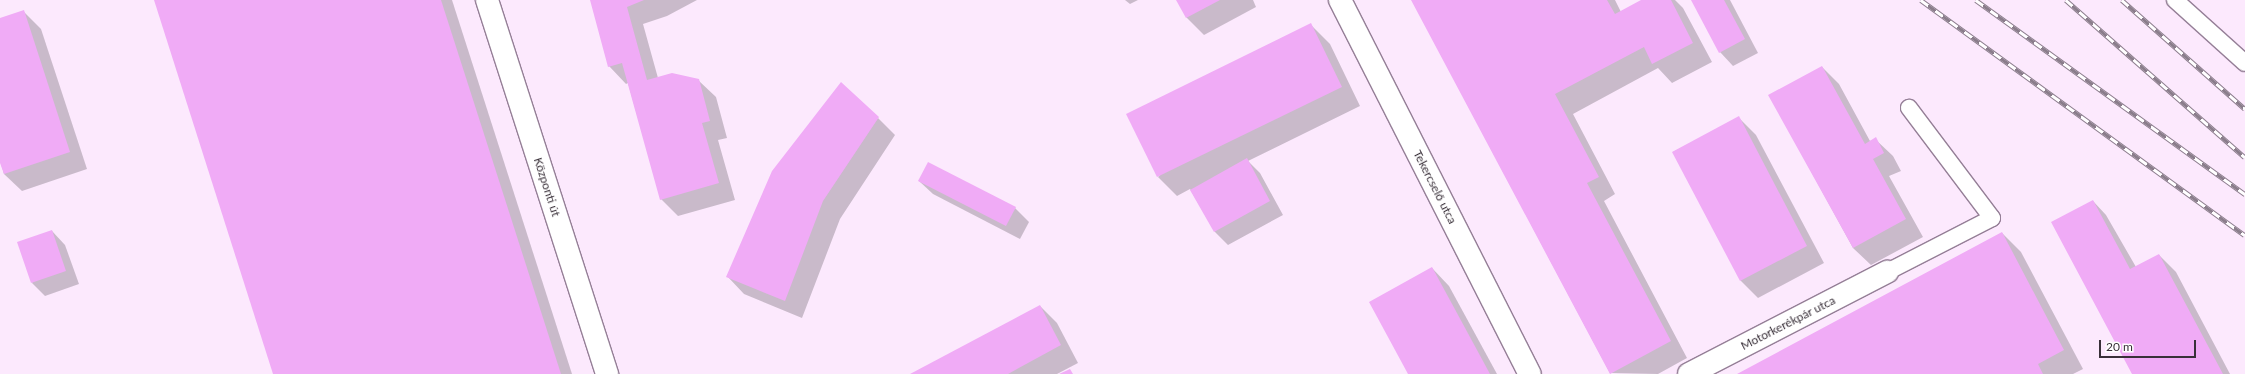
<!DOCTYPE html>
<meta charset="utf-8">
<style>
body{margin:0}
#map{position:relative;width:2245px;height:374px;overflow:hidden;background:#fce9fd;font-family:Lato,sans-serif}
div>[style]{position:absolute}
.shadow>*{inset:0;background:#0003}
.building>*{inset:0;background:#f0abf6}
.roads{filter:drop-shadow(1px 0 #957f97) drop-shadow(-1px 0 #957f97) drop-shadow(0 1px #957f97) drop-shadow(0 -1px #957f97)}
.lane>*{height:16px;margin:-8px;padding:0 8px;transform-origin:8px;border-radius:8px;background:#fff}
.street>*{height:22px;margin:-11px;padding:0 11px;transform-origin:11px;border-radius:11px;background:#fff}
.rail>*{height:4.5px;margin-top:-2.25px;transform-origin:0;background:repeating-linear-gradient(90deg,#fff 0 9px,#8a7d8b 0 18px);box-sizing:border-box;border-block:1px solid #8a7d8b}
span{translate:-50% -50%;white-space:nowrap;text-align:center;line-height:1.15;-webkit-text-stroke:4px #fff;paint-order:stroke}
.street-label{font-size:12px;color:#393039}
.scale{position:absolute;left:2099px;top:340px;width:97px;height:18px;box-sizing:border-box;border:2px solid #393039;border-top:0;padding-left:5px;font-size:12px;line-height:14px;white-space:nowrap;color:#393039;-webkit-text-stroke:3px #fff;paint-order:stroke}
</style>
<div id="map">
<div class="shadow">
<div style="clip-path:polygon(155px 0,452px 0,572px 374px,274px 374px)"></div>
<div style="clip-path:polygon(591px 0,697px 0,667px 16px,643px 24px,658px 78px,698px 80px,716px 97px,727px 138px,718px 140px,735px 200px,678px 216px,661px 199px,628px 83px,626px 84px,609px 66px)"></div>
<div style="clip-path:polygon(1125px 0,1138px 0,1130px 4px)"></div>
<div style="clip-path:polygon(1177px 0,1253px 0,1256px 7px,1204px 35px,1187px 18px)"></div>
<div style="clip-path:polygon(1412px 0,1615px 0,1621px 12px,1643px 0,1675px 0,1683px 8px,1712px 62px,1672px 83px,1658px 68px,1573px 114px,1615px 194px,1604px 201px,1687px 358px,1658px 374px,1610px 373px)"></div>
<div style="clip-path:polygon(1692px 0,1730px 0,1758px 53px,1733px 66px,1720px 52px)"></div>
<div style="clip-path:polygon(24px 12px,41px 29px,87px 169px,22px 191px,4px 174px,0 160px,0 19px)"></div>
<div style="clip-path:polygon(1311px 25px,1330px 44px,1360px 106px,1248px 161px,1260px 173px,1283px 215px,1228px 245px,1215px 232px,1190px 189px,1177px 196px,1158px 177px)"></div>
<div style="clip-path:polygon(1822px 67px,1839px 84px,1870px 141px,1875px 139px,1893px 156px,1901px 171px,1889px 176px,1923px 237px,1871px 265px,1853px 248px,1770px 96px)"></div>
<div style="clip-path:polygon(878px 118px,895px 135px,840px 219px,802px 318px,744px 294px,727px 276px)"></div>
<div style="clip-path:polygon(1739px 118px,1756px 135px,1824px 263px,1758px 298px,1741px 281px,1673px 152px)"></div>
<div style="clip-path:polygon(919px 181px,1015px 208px,1029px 222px,1020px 239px,933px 194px)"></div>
<div style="clip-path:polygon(2093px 201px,2106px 215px,2136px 267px,2159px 255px,2176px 272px,2230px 374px,2133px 374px)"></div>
<div style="clip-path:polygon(52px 231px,65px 245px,79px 284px,45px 296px,32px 283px)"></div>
<div style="clip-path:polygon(2002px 233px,2021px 252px,2083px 369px,2073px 374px,1739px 374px)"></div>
<div style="clip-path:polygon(1432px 268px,1449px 286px,1497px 374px,1409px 374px)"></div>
<div style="clip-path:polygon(1040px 306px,1057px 323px,1078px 363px,1057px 374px,912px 374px)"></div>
</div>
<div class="building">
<div style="clip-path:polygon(154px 0,441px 0,561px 374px,273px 374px)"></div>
<div style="clip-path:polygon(590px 0,644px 0,627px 7px,647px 80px,672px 73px,699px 79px,710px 121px,702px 123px,719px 183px,660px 200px,622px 63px,608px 67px)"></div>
<div style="clip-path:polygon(1176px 0,1220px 0,1186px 18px)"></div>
<div style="clip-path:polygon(1411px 0,1607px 0,1615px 14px,1641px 0,1671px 0,1693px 43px,1652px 64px,1644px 47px,1555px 94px,1599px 177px,1587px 183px,1671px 341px,1610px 374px)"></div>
<div style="clip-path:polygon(1691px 0,1724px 0,1745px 39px,1719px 53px)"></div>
<div style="clip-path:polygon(24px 10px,70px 152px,4px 174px,0 163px,0 18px)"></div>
<div style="clip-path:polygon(1311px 23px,1342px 87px,1157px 177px,1126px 114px)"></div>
<div style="clip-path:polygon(1822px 66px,1865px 144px,1876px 137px,1884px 153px,1873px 159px,1906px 219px,1853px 248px,1768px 95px)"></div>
<div style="clip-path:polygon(841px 82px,879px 117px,823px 201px,785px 301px,726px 277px,772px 171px)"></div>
<div style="clip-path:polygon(1739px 116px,1807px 246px,1740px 281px,1672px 152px)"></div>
<div style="clip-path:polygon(1247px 158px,1270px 201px,1214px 232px,1190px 190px)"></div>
<div style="clip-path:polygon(928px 162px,1016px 207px,1006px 226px,918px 181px)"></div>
<div style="clip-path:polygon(2093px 200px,2130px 269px,2159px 254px,2223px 374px,2132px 374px,2051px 222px)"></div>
<div style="clip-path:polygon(52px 230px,66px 271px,31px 283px,17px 242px)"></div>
<div style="clip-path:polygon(2002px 232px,2064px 350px,2038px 364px,2043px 374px,1737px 374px)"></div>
<div style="clip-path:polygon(1432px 267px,1490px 374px,1408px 374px,1369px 302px)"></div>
<div style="clip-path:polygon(1040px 305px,1061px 345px,1008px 374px,910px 374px)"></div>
<div style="clip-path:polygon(1070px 369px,1073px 374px,1059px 374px)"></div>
</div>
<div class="roads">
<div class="lane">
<div style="left:2175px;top:0;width:94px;rotate:42deg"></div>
<div style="left:1887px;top:272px;width:118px;rotate:-27.2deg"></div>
<div style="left:1992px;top:218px;width:138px;rotate:-127deg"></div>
</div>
<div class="street">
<div style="left:487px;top:0;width:393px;rotate:72.2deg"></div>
<div style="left:1340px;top:0;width:419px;rotate:63.1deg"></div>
<div style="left:1689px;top:374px;width:223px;rotate:-27.3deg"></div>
</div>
</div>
<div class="rail">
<div style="left:1921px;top:0;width:400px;rotate:36deg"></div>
<div style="left:1976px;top:0;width:332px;rotate:35.8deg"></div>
<div style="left:2066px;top:0;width:238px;rotate:41.3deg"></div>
<div style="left:2122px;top:0;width:164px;rotate:41.5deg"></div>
</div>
<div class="street-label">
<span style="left:547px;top:187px;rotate:72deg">Központi út</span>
<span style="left:1435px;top:187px;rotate:63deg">Tekercselő utca</span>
<span style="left:1788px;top:323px;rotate:-27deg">Motorkerékpár utca</span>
</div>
<div class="scale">20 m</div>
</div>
